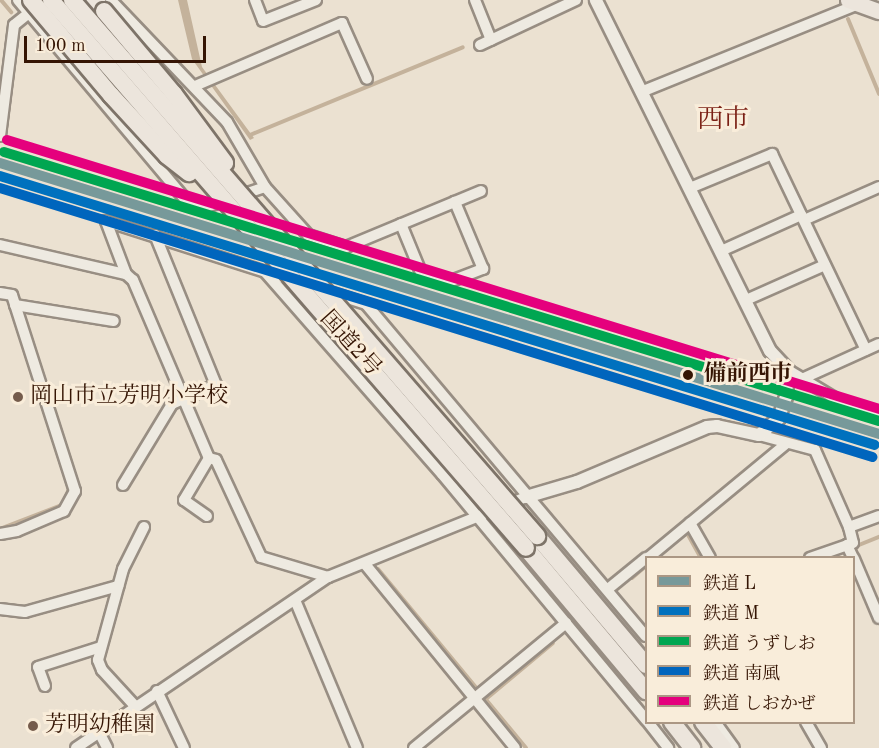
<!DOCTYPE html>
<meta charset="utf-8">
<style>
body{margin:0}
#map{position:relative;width:879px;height:748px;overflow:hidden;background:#ebe1d1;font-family:"Old Standard TT","Noto Serif JP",serif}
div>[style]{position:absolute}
.water>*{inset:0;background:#c4b29b}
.stream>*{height:4px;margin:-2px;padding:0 2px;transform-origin:2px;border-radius:2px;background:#c4b29b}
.roads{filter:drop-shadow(2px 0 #988e83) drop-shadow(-2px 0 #988e83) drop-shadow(0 2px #988e83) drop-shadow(0 -2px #988e83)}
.minor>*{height:10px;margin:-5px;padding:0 5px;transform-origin:5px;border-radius:5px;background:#eeeae1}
.tertiary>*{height:12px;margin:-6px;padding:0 6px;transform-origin:6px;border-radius:6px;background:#eeeae1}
.primary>*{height:15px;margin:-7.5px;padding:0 7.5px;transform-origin:7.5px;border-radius:7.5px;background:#ece5dc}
.trunk>*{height:16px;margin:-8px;padding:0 8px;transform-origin:8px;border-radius:8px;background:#ece5dc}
.bridges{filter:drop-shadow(2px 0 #7e7469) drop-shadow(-2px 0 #7e7469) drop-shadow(0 2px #7e7469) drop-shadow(0 -2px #7e7469)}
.trunk-bridge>*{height:16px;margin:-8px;padding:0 8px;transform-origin:8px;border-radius:8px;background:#ece5dc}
.rail-1>*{height:10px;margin:-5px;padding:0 5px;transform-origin:5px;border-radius:5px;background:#77999a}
.rail-2>*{height:10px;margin:-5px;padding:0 5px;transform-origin:5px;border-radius:5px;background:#0071be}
.rail-3>*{height:10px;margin:-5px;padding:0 5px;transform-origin:5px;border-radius:5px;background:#00a651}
.rail-4>*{height:10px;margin:-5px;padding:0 5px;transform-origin:5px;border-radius:5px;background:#0065bd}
.rail-5>*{height:10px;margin:-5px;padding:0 5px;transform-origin:5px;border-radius:5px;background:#e5007d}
.dots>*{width:16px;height:16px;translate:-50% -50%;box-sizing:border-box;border:3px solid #f9edda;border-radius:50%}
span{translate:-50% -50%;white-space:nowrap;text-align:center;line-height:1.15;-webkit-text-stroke:6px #f9edda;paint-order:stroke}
.street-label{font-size:22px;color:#351504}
.stop-label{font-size:22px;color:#351504;font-weight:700}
.left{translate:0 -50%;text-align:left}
.poi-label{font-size:22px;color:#351504}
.quarter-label{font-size:26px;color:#7a1f14}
.legend{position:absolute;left:645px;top:556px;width:210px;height:168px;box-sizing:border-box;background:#f9edda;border:2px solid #ab9784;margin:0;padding:8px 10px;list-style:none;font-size:18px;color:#351504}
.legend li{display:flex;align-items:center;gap:12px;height:30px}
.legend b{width:30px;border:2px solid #ab9784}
.scale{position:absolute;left:24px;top:36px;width:182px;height:27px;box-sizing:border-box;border:3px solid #351504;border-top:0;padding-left:8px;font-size:18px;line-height:21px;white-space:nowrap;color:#351504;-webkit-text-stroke:4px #f9edda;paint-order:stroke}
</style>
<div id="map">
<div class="water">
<div style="clip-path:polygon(178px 0,187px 0,202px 67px,254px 138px,250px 140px,192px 59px)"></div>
</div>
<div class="stream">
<div style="left:1px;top:0;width:16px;rotate:50deg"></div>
<div style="left:848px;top:19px;width:81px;rotate:67.5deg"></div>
<div style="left:250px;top:135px;width:230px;rotate:-22.4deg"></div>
<div style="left:0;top:529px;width:66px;rotate:-21.2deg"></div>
<div style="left:62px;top:505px;width:17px;rotate:-66deg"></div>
<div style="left:69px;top:489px;width:105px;rotate:-107.7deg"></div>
<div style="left:684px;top:535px;width:4px;rotate:-34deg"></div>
<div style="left:687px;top:533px;width:29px;rotate:61deg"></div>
<div style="left:857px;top:554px;width:8px;rotate:-113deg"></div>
<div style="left:854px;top:547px;width:27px;rotate:-22deg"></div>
<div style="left:378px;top:569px;width:232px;rotate:50.4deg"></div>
<div style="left:632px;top:578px;width:18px;rotate:-41deg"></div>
<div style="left:486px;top:699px;width:87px;rotate:-39.9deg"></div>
</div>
<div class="roads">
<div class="minor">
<div style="left:18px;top:0;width:261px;rotate:50deg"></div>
<div style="left:186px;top:200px;width:21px;rotate:19deg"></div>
<div style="left:206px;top:207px;width:62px;rotate:-18.7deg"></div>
<div style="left:265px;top:187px;width:75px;rotate:-120.3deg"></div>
<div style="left:227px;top:122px;width:168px;rotate:-133.6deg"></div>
<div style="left:255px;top:0;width:22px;rotate:69deg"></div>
<div style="left:263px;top:21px;width:57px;rotate:-21.6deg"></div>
<div style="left:475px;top:0;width:43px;rotate:68.2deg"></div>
<div style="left:480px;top:45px;width:106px;rotate:-25.1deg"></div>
<div style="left:195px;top:86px;width:160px;rotate:-23.2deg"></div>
<div style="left:342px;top:23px;width:61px;rotate:65.9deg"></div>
<div style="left:641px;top:92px;width:235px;rotate:-22deg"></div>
<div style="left:0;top:136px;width:112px;rotate:-82.8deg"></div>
<div style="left:14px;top:25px;width:19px;rotate:-39deg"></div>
<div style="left:265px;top:187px;width:64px;rotate:48.1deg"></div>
<div style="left:308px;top:235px;width:40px;rotate:18deg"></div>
<div style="left:346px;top:247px;width:146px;rotate:-22.5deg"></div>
<div style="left:690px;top:188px;width:89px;rotate:-22.5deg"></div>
<div style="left:772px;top:154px;width:217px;rotate:64.4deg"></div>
<div style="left:804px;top:220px;width:82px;rotate:-23.7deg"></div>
<div style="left:106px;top:221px;width:194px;rotate:17.7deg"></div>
<div style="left:401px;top:224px;width:55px;rotate:67.6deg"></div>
<div style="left:422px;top:275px;width:25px;rotate:18deg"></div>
<div style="left:446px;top:283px;width:40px;rotate:-21deg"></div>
<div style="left:483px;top:269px;width:73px;rotate:-112.7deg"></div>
<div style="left:0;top:245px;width:129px;rotate:13deg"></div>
<div style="left:126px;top:274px;width:57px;rotate:-110.7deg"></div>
<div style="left:721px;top:251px;width:88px;rotate:-24.2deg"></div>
<div style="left:266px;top:273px;width:267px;rotate:48.8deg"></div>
<div style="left:442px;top:474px;width:320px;rotate:50.3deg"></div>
<div style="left:126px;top:274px;width:9px;rotate:41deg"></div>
<div style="left:133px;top:280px;width:194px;rotate:66.9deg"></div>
<div style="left:209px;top:458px;width:49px;rotate:120.8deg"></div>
<div style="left:184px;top:500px;width:28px;rotate:35deg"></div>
<div style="left:326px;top:291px;width:42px;rotate:18deg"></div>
<div style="left:366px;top:304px;width:434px;rotate:49.9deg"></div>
<div style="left:0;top:293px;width:12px;rotate:9deg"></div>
<div style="left:12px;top:295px;width:206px;rotate:72.2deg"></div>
<div style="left:75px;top:491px;width:23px;rotate:119deg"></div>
<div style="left:64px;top:511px;width:51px;rotate:156.9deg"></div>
<div style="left:17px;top:531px;width:17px;rotate:170deg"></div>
<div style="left:746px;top:300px;width:86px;rotate:-23.9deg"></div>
<div style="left:15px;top:305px;width:100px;rotate:9.2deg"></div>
<div style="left:788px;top:370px;width:64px;rotate:31deg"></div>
<div style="left:843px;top:403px;width:38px;rotate:18deg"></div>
<div style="left:804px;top:378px;width:82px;rotate:-24.4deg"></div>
<div style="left:759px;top:435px;width:58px;rotate:15deg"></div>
<div style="left:815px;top:450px;width:84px;rotate:66.2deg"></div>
<div style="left:849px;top:527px;width:16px;rotate:76deg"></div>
<div style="left:853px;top:543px;width:6px;rotate:162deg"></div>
<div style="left:847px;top:545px;width:14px;rotate:65deg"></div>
<div style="left:209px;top:458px;width:7px;rotate:16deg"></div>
<div style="left:216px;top:460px;width:107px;rotate:65.1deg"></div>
<div style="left:261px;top:557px;width:70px;rotate:16.6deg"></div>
<div style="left:123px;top:485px;width:95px;rotate:-58.8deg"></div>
<div style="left:172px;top:404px;width:48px;rotate:-23.4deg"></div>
<div style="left:216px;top:385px;width:162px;rotate:-112.1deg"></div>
<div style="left:690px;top:523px;width:40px;rotate:60.3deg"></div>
<div style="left:849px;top:527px;width:32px;rotate:-20deg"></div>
<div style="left:648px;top:558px;width:180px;rotate:-39.6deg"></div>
<div style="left:810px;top:558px;width:39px;rotate:-19deg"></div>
<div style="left:854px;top:559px;width:64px;rotate:67deg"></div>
<div style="left:365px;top:564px;width:237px;rotate:50.8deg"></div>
<div style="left:608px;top:589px;width:49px;rotate:-39.2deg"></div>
<div style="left:295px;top:600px;width:160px;rotate:67.3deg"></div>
<div style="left:0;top:609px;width:25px;rotate:7deg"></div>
<div style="left:25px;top:612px;width:97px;rotate:-15.6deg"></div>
<div style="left:45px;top:686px;width:20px;rotate:-110deg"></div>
<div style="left:38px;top:667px;width:66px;rotate:-17.6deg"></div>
<div style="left:157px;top:691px;width:63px;rotate:64.7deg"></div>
<div style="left:135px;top:706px;width:49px;rotate:-132.5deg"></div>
<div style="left:102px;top:670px;width:11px;rotate:-112deg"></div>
<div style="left:98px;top:660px;width:94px;rotate:-74.6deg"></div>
<div style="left:123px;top:569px;width:47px;rotate:-63.4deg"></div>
<div style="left:648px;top:722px;width:33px;rotate:52deg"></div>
<div style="left:715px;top:722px;width:32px;rotate:54deg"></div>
<div style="left:806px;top:722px;width:30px;rotate:60deg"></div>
<div style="left:99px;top:732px;width:18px;rotate:63deg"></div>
<div style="left:76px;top:748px;width:305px;rotate:-34.2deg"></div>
<div style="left:328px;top:577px;width:214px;rotate:-22deg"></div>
<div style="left:414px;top:748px;width:197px;rotate:-39.4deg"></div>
</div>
<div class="tertiary">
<div style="left:526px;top:497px;width:53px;rotate:-16.4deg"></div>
<div style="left:577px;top:482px;width:141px;rotate:-22.9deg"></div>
<div style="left:707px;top:427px;width:10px;rotate:-6deg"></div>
<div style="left:717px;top:426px;width:43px;rotate:12.1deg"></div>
<div style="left:759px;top:435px;width:26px;rotate:-40deg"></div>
<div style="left:779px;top:418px;width:22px;rotate:-72deg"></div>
<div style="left:786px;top:397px;width:27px;rotate:-86deg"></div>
<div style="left:788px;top:370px;width:26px;rotate:-133deg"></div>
<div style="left:770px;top:351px;width:392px;rotate:-116.4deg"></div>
</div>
<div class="primary">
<div style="left:848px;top:0;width:33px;rotate:20deg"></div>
</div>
<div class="trunk">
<div style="left:94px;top:0;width:15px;rotate:48deg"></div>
<div style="left:537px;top:536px;width:169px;rotate:49.8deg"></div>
<div style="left:526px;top:548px;width:187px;rotate:50deg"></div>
<div style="left:672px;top:722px;width:33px;rotate:52deg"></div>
<div style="left:703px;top:722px;width:33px;rotate:52deg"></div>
</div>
</div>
<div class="bridges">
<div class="trunk-bridge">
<div style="left:31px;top:0;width:124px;rotate:49.9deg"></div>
<div style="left:111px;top:95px;width:83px;rotate:47.4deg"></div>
<div style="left:167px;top:156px;width:28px;rotate:38deg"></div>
<div style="left:51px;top:0;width:725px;rotate:49.08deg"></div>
<div style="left:72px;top:0;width:710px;rotate:49.06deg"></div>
<div style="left:104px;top:11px;width:109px;rotate:49.9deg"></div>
<div style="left:174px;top:94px;width:86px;rotate:53.5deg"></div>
</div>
</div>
<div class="rail-1">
<div style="left:0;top:163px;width:920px;rotate:17.13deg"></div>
</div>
<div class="rail-2">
<div style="left:0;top:176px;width:915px;rotate:17.09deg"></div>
</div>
<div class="rail-3">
<div style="left:4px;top:152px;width:915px;rotate:17.09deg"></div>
</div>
<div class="rail-4">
<div style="left:0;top:188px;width:913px;rotate:17.14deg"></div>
</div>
<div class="rail-5">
<div style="left:7px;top:140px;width:913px;rotate:17.14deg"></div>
</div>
<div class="dots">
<div style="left:688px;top:375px;background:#351504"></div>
<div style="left:18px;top:397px;background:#755c4c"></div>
<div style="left:33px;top:726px;background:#755c4c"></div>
</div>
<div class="street-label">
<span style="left:350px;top:344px;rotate:48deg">国道2号</span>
</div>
<div class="stop-label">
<span class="left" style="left:704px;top:375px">備前西市</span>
</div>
<div class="poi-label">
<span class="left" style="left:30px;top:397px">岡山市立芳明小学校</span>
<span class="left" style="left:45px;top:726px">芳明幼稚園</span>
</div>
<div class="quarter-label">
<span style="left:723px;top:121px">西市</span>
</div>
<ul class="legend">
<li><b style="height:8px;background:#77999a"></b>鉄道 L</li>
<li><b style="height:8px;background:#0071be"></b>鉄道 M</li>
<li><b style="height:8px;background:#00a651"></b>鉄道 うずしお</li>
<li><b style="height:8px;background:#0065bd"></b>鉄道 南風</li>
<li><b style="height:8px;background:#e5007d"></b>鉄道 しおかぜ</li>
</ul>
<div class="scale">100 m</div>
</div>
